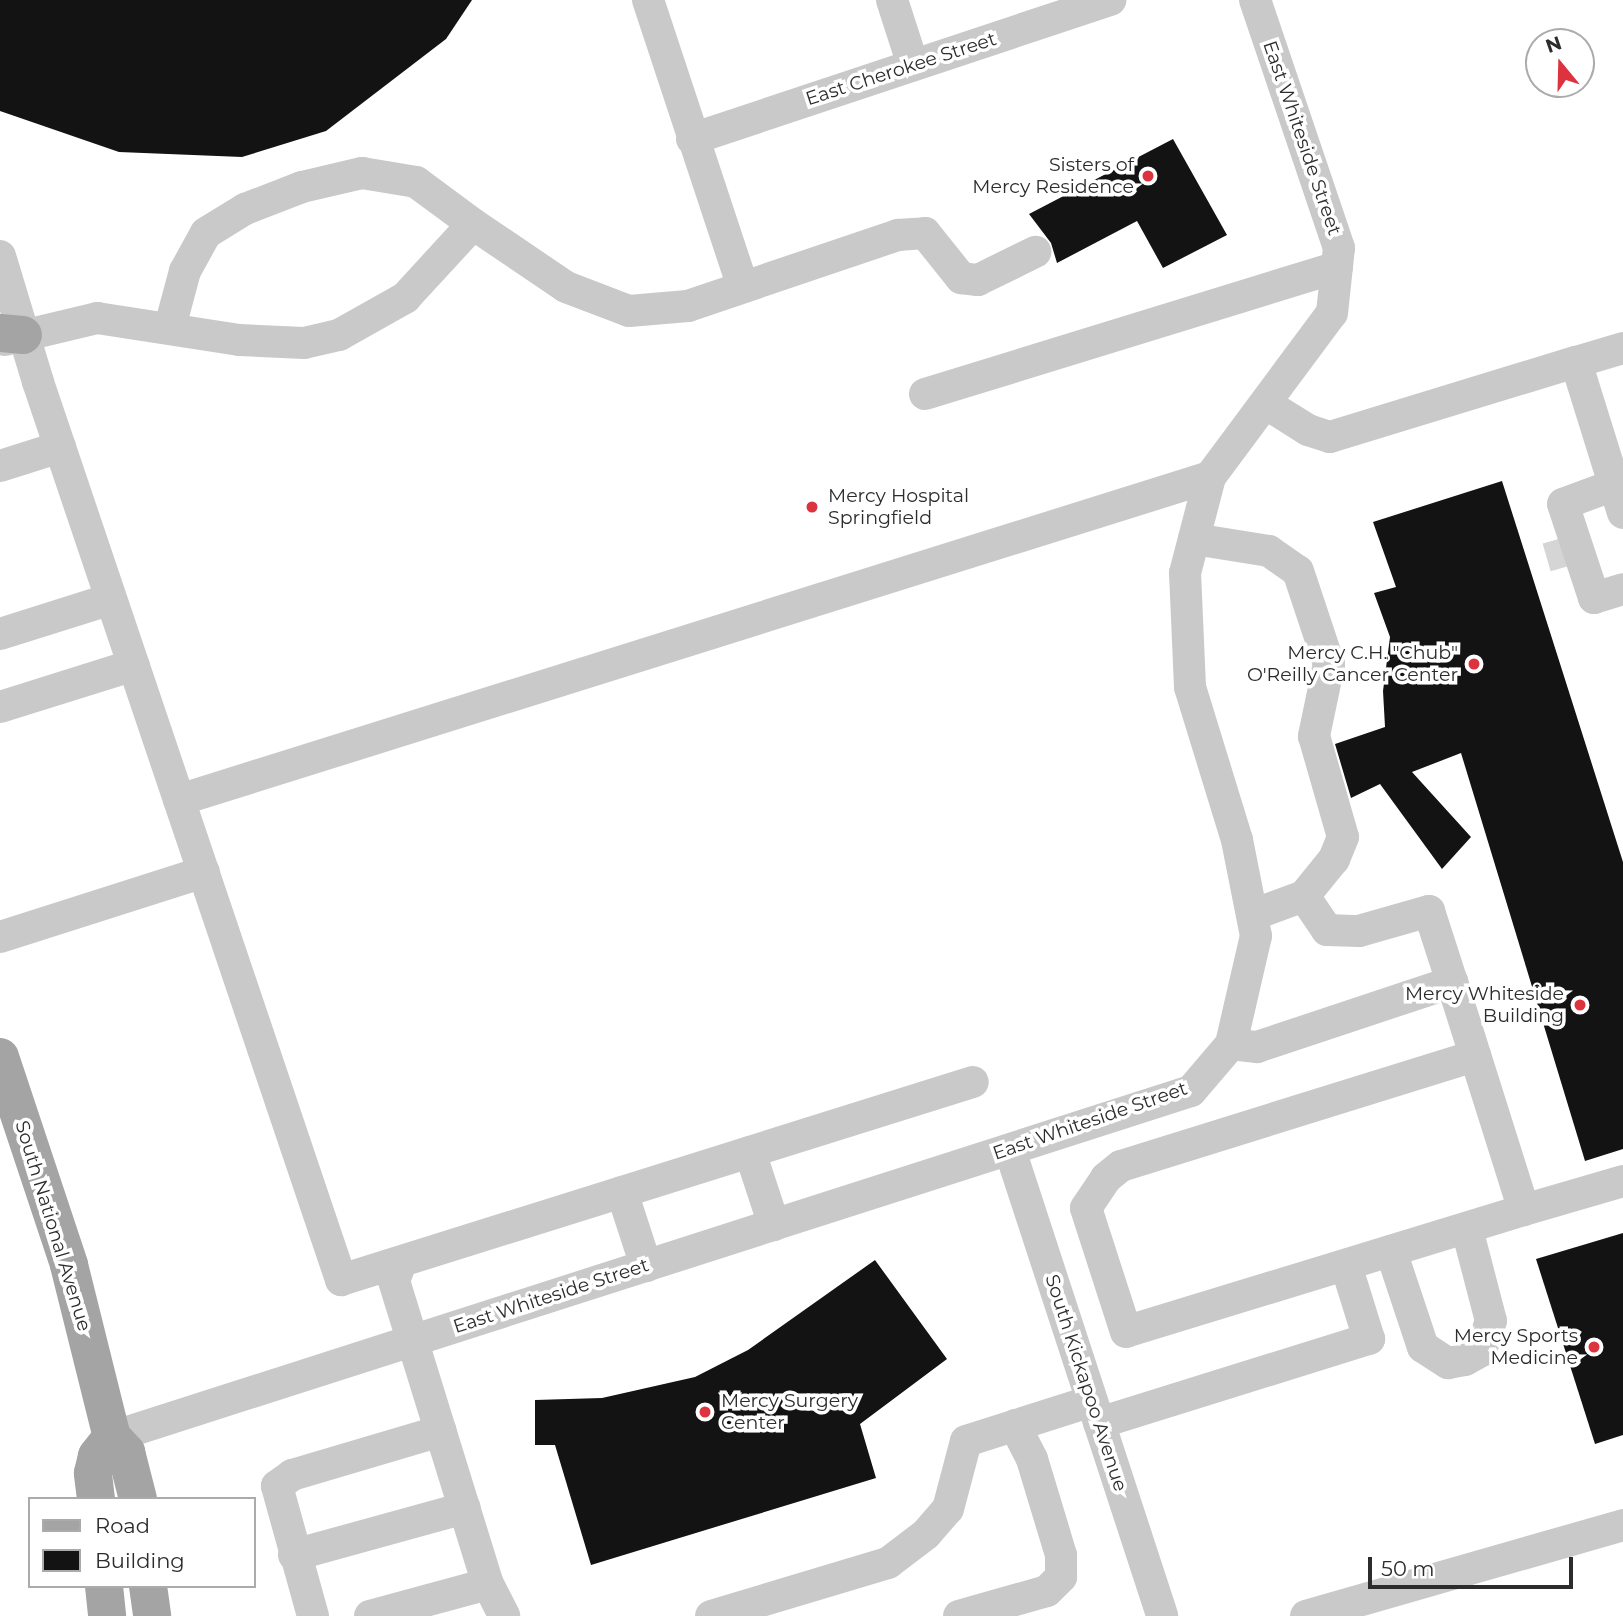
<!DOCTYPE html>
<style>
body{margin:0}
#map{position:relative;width:1623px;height:1616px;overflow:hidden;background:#fff;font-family:Montserrat,sans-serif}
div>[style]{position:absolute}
.building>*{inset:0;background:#131313}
.minor-tunnel>*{height:32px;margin-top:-16px;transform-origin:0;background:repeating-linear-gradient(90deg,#d5d5d5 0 32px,transparent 0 48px)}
.minor>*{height:32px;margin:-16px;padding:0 16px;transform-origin:16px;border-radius:16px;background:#c9c9c9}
.major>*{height:38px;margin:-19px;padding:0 19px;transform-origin:19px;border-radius:19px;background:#a4a4a4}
.dots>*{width:19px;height:19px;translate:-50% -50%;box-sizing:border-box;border:4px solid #fff;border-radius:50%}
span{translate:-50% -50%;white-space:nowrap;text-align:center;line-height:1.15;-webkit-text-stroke:7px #fff;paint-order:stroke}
.street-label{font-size:19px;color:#2c2c2c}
.poi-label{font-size:19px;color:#2c2c2c}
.right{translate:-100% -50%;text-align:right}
.left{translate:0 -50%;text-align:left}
.legend{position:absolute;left:28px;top:1497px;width:228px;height:91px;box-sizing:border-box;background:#fff;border:2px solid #ababab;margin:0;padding:9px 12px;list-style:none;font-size:21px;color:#2c2c2c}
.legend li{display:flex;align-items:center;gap:14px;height:35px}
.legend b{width:35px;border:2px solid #ababab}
.north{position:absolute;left:1525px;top:28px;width:70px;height:70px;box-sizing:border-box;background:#fff;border:2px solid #ababab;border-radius:50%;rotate:341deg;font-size:19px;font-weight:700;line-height:28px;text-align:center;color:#2c2c2c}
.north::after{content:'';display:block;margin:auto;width:24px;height:32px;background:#dd333f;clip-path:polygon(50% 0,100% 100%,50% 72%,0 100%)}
.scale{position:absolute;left:1368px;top:1557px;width:205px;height:32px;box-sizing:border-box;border:4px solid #2c2c2c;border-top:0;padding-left:9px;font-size:21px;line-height:24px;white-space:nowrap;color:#2c2c2c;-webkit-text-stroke:5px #fff;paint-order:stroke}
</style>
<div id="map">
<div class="building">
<div style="clip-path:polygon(0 0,472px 0,446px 39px,326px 131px,242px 157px,119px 152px,0 111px)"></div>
<div style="clip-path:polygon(1173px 139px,1227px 235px,1163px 268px,1137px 221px,1057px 263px,1051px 243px,1029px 214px)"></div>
<div style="clip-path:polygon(1502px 481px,1623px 862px,1623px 1149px,1585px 1161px,1461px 753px,1412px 772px,1471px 837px,1442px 869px,1380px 784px,1351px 798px,1335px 744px,1385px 727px,1383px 691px,1390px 637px,1374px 593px,1396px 587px,1373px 522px)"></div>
<div style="clip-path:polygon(1623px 1233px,1623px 1435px,1595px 1444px,1536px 1259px)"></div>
<div style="clip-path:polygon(875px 1260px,947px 1359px,860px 1424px,876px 1478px,591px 1565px,555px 1445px,535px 1445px,535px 1400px,602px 1398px,695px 1377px,748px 1350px)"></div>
</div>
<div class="minor-tunnel">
<div style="left:1558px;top:539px;width:29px;rotate:74deg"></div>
</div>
<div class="minor">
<div style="left:648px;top:0;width:302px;rotate:71.7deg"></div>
<div style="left:892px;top:0;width:68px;rotate:72.1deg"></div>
<div style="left:692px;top:139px;width:441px;rotate:-18.4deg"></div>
<div style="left:0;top:256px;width:132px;rotate:73.2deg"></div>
<div style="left:38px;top:382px;width:948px;rotate:71.35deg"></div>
<div style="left:341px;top:1280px;width:662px;rotate:-17.4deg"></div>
<div style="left:170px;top:327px;width:58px;rotate:-75deg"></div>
<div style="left:185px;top:271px;width:43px;rotate:-61.1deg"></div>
<div style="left:206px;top:233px;width:46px;rotate:-31.6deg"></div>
<div style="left:245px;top:209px;width:61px;rotate:-21.1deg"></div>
<div style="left:302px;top:187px;width:62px;rotate:-13.1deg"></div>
<div style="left:362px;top:173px;width:55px;rotate:9.5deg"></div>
<div style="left:416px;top:182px;width:71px;rotate:36.4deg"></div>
<div style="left:5px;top:340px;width:95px;rotate:-13.4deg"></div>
<div style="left:97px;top:318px;width:144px;rotate:8.8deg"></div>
<div style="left:239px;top:340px;width:65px;rotate:2.6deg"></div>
<div style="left:304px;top:343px;width:36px;rotate:-13deg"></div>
<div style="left:339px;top:335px;width:76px;rotate:-29.3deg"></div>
<div style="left:405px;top:298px;width:100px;rotate:-47.4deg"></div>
<div style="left:473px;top:224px;width:112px;rotate:34.1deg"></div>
<div style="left:566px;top:287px;width:67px;rotate:20.9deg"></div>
<div style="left:629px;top:311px;width:59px;rotate:-4.8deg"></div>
<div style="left:688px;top:306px;width:222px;rotate:-18.7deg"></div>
<div style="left:898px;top:235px;width:27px;rotate:-4deg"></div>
<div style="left:925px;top:233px;width:58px;rotate:51.3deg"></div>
<div style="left:961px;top:278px;width:17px;rotate:7deg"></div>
<div style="left:978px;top:280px;width:64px;rotate:-26.2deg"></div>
<div style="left:1623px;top:348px;width:49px;rotate:163.4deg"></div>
<div style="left:1576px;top:362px;width:158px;rotate:72.7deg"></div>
<div style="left:925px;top:394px;width:431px;rotate:-17.1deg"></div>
<div style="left:1268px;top:405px;width:47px;rotate:32deg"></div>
<div style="left:1308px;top:430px;width:23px;rotate:18deg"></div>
<div style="left:1330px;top:437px;width:257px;rotate:-17deg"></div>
<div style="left:0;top:466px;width:63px;rotate:-17.6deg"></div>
<div style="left:1614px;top:485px;width:54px;rotate:159.6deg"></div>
<div style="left:1563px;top:504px;width:99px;rotate:71.7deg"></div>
<div style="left:1594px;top:598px;width:30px;rotate:-17deg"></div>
<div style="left:1194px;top:539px;width:76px;rotate:9.1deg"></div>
<div style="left:1269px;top:551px;width:35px;rotate:35deg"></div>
<div style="left:1298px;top:571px;width:98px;rotate:71.6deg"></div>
<div style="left:1329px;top:664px;width:74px;rotate:101.8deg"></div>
<div style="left:1314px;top:736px;width:105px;rotate:74deg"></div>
<div style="left:1343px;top:837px;width:24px;rotate:112deg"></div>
<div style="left:1334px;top:859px;width:48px;rotate:129deg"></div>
<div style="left:1304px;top:896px;width:55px;rotate:159.9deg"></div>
<div style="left:0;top:634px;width:116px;rotate:-17.5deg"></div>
<div style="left:0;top:707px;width:140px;rotate:-17.4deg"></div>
<div style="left:179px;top:800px;width:1080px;rotate:-17.4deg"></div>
<div style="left:1304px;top:896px;width:41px;rotate:55.9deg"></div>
<div style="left:1327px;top:930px;width:32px;rotate:2deg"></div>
<div style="left:1359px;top:931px;width:73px;rotate:-15.9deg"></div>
<div style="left:1429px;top:911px;width:75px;rotate:72.1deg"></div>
<div style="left:0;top:937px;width:214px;rotate:-17.7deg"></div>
<div style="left:1231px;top:1044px;width:26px;rotate:7deg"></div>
<div style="left:1257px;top:1047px;width:206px;rotate:-18.4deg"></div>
<div style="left:1452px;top:982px;width:239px;rotate:72.5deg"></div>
<div style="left:1524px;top:1210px;width:416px;rotate:163deg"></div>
<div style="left:1126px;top:1332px;width:130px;rotate:-107.9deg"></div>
<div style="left:1086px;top:1208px;width:36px;rotate:-56deg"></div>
<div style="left:1106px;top:1178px;width:19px;rotate:-39deg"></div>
<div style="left:1121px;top:1166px;width:371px;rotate:-17.3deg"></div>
<div style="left:1010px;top:1150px;width:490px;rotate:71.9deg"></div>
<div style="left:750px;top:1152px;width:77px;rotate:71.8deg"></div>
<div style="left:622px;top:1192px;width:78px;rotate:72deg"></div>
<div style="left:1524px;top:1210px;width:103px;rotate:-16.3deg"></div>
<div style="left:1391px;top:1251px;width:101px;rotate:71.6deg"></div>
<div style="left:1423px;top:1347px;width:30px;rotate:33deg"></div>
<div style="left:1448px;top:1363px;width:17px;rotate:-10deg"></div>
<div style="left:1465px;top:1360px;width:18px;rotate:-29deg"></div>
<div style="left:1481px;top:1351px;width:32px;rotate:-72deg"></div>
<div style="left:1491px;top:1321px;width:95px;rotate:-104.6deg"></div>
<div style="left:401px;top:1262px;width:20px;rotate:110deg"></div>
<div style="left:394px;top:1281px;width:317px;rotate:72.8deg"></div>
<div style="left:488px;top:1584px;width:36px;rotate:63deg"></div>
<div style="left:1099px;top:1423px;width:283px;rotate:-17.3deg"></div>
<div style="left:1369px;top:1339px;width:77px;rotate:-107.3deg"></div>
<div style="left:112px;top:1437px;width:1133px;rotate:-17.78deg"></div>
<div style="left:1191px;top:1091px;width:62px;rotate:-49.6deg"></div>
<div style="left:1231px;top:1044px;width:111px;rotate:-77deg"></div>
<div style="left:1256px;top:936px;width:98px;rotate:-101.2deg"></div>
<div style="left:1237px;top:840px;width:160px;rotate:-107.1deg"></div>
<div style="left:1190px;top:687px;width:114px;rotate:-92.5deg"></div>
<div style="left:1185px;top:573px;width:99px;rotate:-75.4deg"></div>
<div style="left:1210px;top:477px;width:204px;rotate:-53.4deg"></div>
<div style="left:1332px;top:313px;width:65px;rotate:-83.9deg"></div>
<div style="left:1339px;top:248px;width:262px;rotate:-108.7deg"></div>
<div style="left:294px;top:1555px;width:177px;rotate:-15.4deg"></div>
<div style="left:313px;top:1616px;width:135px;rotate:-105.5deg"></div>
<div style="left:277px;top:1486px;width:19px;rotate:-36deg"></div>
<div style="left:292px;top:1475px;width:155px;rotate:-16.5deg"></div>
<div style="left:370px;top:1616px;width:122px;rotate:-15.2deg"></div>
<div style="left:711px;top:1616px;width:185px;rotate:-16.7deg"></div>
<div style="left:888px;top:1563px;width:48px;rotate:-37.3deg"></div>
<div style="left:926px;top:1534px;width:33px;rotate:-49deg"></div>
<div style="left:948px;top:1509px;width:70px;rotate:-75.2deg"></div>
<div style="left:966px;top:1441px;width:132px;rotate:-17.6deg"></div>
<div style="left:959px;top:1616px;width:91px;rotate:-15.9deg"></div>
<div style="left:1047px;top:1591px;width:20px;rotate:-45deg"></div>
<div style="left:1061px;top:1577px;width:22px;rotate:-90deg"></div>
<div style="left:1061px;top:1555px;width:100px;rotate:-106.8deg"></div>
<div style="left:1032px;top:1459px;width:38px;rotate:-117deg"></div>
<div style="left:1306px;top:1616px;width:330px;rotate:-16deg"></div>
</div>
<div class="major">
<div style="left:0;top:333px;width:23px;rotate:5deg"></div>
<div style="left:0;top:1057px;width:219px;rotate:71.6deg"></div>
<div style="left:69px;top:1265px;width:177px;rotate:76deg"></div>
<div style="left:112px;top:1437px;width:21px;rotate:47deg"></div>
<div style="left:126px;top:1452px;width:49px;rotate:75.7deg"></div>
<div style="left:96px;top:1499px;width:26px;rotate:-97deg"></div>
<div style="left:93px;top:1473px;width:17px;rotate:-77deg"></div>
<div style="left:97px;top:1456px;width:24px;rotate:-52deg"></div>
<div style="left:104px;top:1586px;width:30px;rotate:84deg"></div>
<div style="left:148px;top:1586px;width:30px;rotate:82deg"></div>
</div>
<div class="dots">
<div style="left:1148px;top:176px;background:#dd333f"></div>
<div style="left:812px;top:507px;background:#dd333f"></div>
<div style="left:1474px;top:664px;background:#dd333f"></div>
<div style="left:1580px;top:1005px;background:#dd333f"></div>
<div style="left:1594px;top:1347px;background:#dd333f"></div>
<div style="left:705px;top:1412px;background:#dd333f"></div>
</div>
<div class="street-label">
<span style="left:901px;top:69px;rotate:-18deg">East Cherokee Street</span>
<span style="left:1302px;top:138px;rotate:71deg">East Whiteside Street</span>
<span style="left:1090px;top:1121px;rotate:-19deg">East Whiteside Street</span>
<span style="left:53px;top:1226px;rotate:73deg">South National Avenue</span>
<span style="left:551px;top:1296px;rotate:-18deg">East Whiteside Street</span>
<span style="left:1086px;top:1383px;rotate:72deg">South Kickapoo Avenue</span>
</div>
<div class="poi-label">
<span class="right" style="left:1134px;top:176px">Sisters of<br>Mercy Residence</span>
<span class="left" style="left:828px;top:507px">Mercy Hospital<br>Springfield</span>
<span class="right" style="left:1458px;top:664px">Mercy C.H. "Chub"<br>O'Reilly Cancer Center</span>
<span class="right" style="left:1564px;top:1005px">Mercy Whiteside<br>Building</span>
<span class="right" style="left:1578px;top:1347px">Mercy Sports<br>Medicine</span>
<span class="left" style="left:721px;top:1412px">Mercy Surgery<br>Center</span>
</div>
<ul class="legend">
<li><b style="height:9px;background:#a4a4a4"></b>Road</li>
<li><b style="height:19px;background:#131313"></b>Building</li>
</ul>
<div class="north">N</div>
<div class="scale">50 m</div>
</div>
